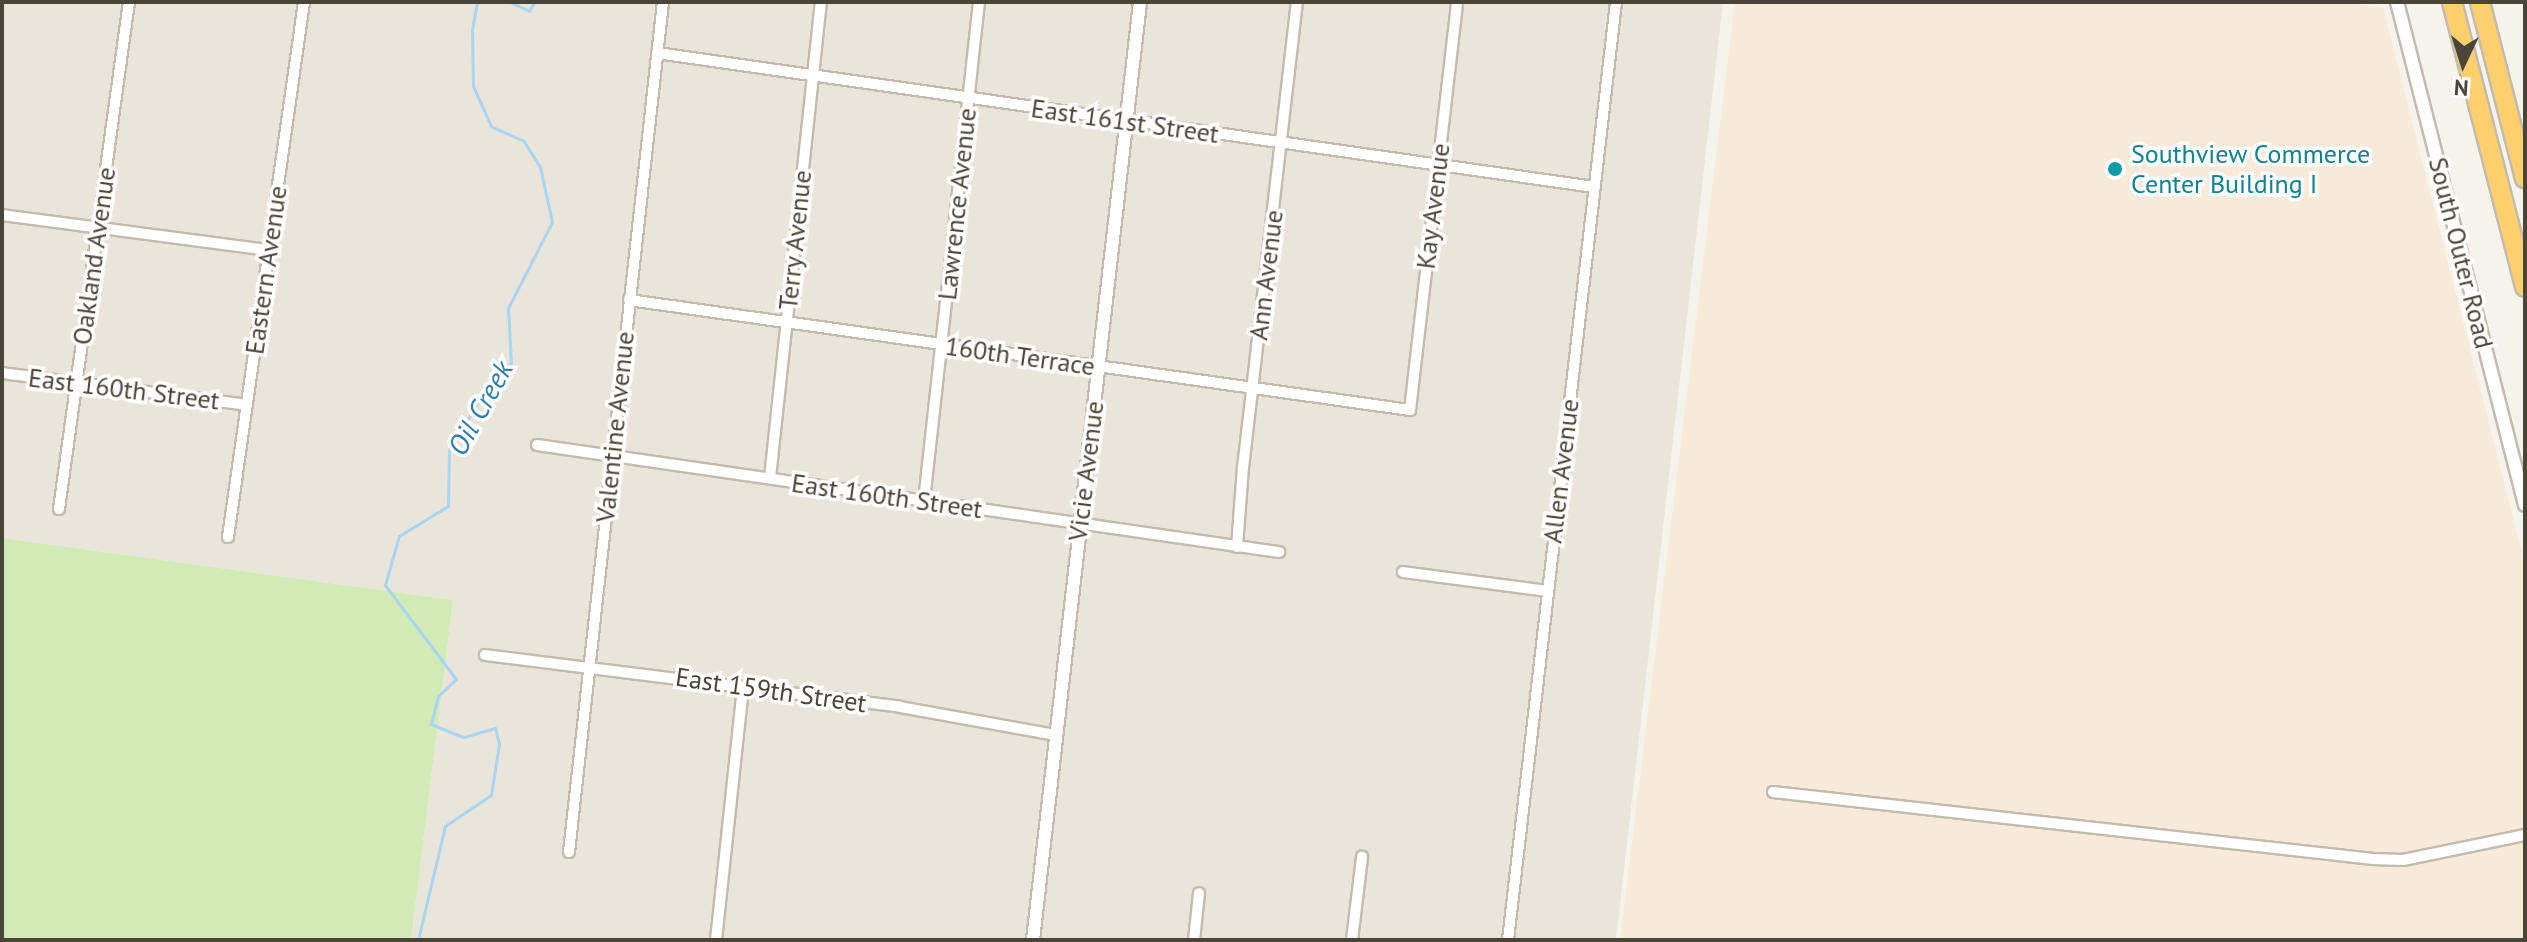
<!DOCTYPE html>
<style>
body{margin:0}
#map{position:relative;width:2527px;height:942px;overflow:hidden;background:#f6f3ec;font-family:"PT Sans",sans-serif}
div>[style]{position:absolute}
.residential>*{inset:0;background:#eae5da}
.commercial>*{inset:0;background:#f7ead8}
.green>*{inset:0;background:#d2eab5}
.stream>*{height:3px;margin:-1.5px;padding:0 1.5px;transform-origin:1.5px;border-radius:1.5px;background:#a9d4f2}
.roads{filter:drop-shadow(2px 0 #c2bbae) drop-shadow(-2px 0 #c2bbae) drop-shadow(0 2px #c2bbae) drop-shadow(0 -2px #c2bbae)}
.minor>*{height:10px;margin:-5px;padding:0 5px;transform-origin:5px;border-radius:5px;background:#fff}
.tertiary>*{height:12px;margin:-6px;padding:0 6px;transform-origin:6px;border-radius:6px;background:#fff}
.motorway>*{height:18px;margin:-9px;padding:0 9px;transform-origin:9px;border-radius:9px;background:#ffcf6e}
.dots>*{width:22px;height:22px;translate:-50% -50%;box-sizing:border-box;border:4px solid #fff;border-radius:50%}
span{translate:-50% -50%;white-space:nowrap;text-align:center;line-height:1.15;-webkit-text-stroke:7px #fff;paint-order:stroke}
.street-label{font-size:26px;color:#4b4439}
.culture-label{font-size:26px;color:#0d838f}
.left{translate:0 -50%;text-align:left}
.water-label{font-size:28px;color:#2e7ab2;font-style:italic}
.frame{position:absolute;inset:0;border:4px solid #4b4439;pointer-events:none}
.north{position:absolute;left:2423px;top:24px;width:80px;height:80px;-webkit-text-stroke:6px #fff;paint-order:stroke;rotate:184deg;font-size:22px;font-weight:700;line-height:32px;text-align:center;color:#4b4439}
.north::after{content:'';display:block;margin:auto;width:28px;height:36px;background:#4b4439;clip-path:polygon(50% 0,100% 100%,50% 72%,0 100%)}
</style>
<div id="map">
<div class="residential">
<div style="clip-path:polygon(2px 2px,1723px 2px,1616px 940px,411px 940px,453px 600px,2px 538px)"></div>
</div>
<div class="commercial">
<div style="clip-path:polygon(1735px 2px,2343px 2px,2383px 8px,2525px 565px,2525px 940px,1620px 940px)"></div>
</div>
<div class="green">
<div style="clip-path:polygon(2px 538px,453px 600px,411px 940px,2px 940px)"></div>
</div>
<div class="stream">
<div style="left:510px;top:2px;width:21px;rotate:25deg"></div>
<div style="left:529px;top:11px;width:10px;rotate:-61deg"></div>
<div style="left:418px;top:940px;width:117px;rotate:-76.7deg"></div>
<div style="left:445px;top:826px;width:55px;rotate:-34deg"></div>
<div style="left:491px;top:795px;width:52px;rotate:-81.1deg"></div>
<div style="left:499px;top:744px;width:16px;rotate:-104deg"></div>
<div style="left:495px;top:728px;width:33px;rotate:164deg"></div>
<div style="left:463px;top:737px;width:35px;rotate:-158deg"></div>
<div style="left:431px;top:724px;width:29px;rotate:-76deg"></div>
<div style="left:438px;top:696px;width:25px;rotate:-43deg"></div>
<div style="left:456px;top:679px;width:118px;rotate:-127.1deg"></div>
<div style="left:385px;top:585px;width:51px;rotate:-74.1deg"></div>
<div style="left:399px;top:536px;width:57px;rotate:-31.5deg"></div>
<div style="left:448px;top:506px;width:55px;rotate:-89deg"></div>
<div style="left:449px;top:451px;width:63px;rotate:-59.3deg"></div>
<div style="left:481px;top:397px;width:45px;rotate:-48.6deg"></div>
<div style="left:511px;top:363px;width:55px;rotate:-93.1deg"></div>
<div style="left:508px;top:308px;width:97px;rotate:-62.9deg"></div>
<div style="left:552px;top:222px;width:56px;rotate:-102.3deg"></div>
<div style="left:540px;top:167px;width:31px;rotate:-122deg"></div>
<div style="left:524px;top:141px;width:36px;rotate:-156deg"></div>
<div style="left:491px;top:126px;width:44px;rotate:-114.2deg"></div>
<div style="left:473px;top:86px;width:56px;rotate:-91deg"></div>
<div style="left:472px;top:30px;width:28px;rotate:-80deg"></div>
</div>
<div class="roads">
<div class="minor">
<div style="left:657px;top:53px;width:947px;rotate:8.14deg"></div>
<div style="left:2px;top:215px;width:268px;rotate:7.5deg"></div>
<div style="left:629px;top:300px;width:789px;rotate:8.02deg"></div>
<div style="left:1410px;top:410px;width:411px;rotate:-83.4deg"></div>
<div style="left:2px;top:373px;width:247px;rotate:7.4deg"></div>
<div style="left:537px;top:445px;width:750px;rotate:8.21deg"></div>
<div style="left:770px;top:478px;width:479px;rotate:-83.9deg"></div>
<div style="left:924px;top:501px;width:502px;rotate:-83.71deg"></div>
<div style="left:59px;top:509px;width:512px;rotate:-82.14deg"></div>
<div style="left:228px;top:537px;width:540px;rotate:-81.91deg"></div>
<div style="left:1237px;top:547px;width:79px;rotate:-85.7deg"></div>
<div style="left:1243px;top:468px;width:469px;rotate:-83.4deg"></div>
<div style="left:1403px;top:572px;width:145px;rotate:7.5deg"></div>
<div style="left:485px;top:655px;width:418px;rotate:7.1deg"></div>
<div style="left:900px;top:707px;width:158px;rotate:10.2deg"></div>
<div style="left:1773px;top:792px;width:604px;rotate:6.37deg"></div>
<div style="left:2373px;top:859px;width:30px;rotate:2deg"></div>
<div style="left:2403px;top:860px;width:125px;rotate:-11.6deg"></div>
<div style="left:569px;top:852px;width:855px;rotate:-83.69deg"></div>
<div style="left:716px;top:940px;width:255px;rotate:-83.9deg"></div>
<div style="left:1194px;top:940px;width:47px;rotate:-83.9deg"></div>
<div style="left:1352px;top:940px;width:84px;rotate:-83.1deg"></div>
<div style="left:1508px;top:940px;width:944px;rotate:-83.43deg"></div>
</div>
<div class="tertiary">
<div style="left:2397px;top:2px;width:519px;rotate:75.72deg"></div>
<div style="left:1033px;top:940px;width:944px;rotate:-83.49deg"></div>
</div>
<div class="motorway">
<div style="left:2452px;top:2px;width:294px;rotate:75.6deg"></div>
<div style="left:2480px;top:2px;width:182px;rotate:75.7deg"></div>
</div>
</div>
<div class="dots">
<div style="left:2115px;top:169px;background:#0f9aa8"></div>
</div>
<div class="street-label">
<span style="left:1125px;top:121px;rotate:8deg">East 161st Street</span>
<span style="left:957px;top:204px;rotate:-84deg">Lawrence Avenue</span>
<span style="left:1433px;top:206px;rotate:-83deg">Kay Avenue</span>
<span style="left:795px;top:240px;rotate:-84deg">Terry Avenue</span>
<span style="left:2461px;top:253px;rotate:76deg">South Outer Road</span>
<span style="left:94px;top:256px;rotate:-82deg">Oakland Avenue</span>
<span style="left:266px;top:270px;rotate:-82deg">Eastern Avenue</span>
<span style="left:1266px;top:275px;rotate:-83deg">Ann Avenue</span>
<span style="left:1020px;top:356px;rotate:8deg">160th Terrace</span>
<span style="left:124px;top:389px;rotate:7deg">East 160th Street</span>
<span style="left:615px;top:427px;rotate:-84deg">Valentine Avenue</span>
<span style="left:1086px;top:471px;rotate:-83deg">Vicie Avenue</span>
<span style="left:1561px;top:471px;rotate:-83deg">Allen Avenue</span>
<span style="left:887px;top:496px;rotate:8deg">East 160th Street</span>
<span style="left:771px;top:690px;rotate:8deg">East 159th Street</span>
</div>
<div class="culture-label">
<span class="left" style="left:2131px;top:169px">Southview Commerce<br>Center Building I</span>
</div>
<div class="water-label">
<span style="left:480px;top:408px;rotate:-61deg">Oil Creek</span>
</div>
<div class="frame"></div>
<div class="north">N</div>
</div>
